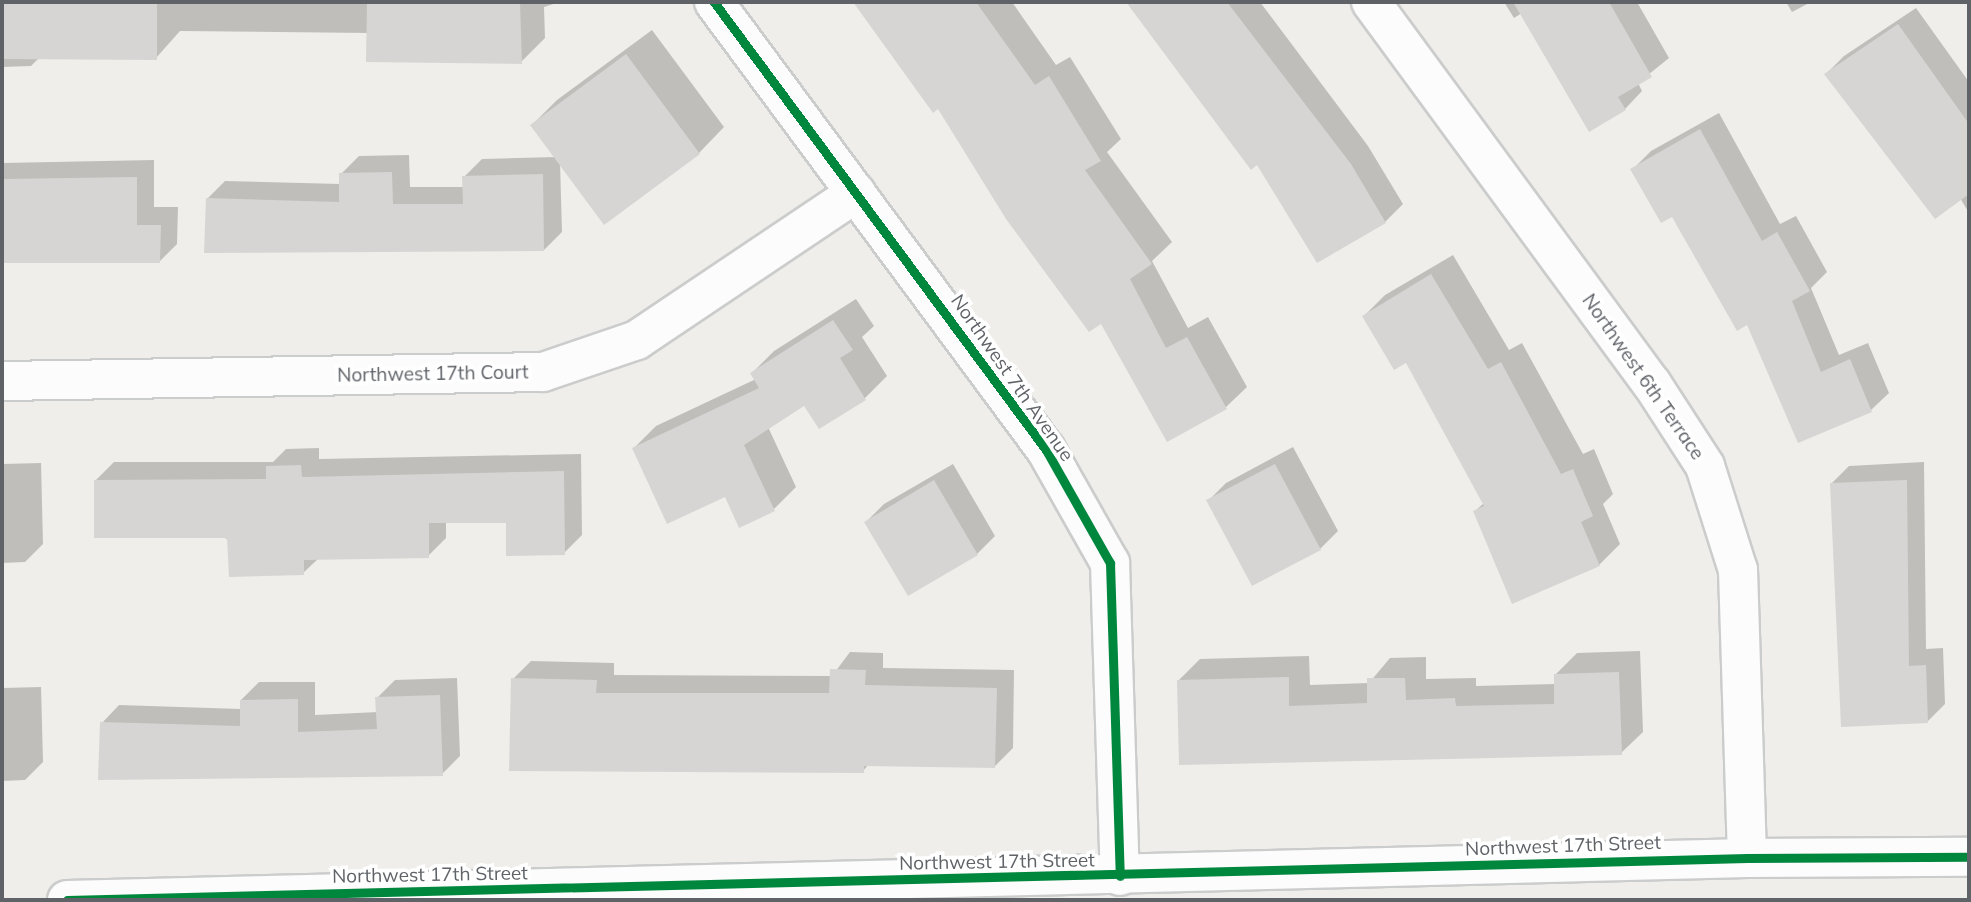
<!DOCTYPE html>
<style>
body{margin:0}
#map{position:relative;width:1971px;height:902px;overflow:hidden;background:#efeeea;font-family:Mulish,sans-serif}
div>[style]{position:absolute}
.shadow>*{inset:0;background:#0003}
.building>*{inset:0;background:#d6d5d3}
.roads{filter:drop-shadow(2px 0 #cbcccc) drop-shadow(-2px 0 #cbcccc) drop-shadow(0 2px #cbcccc) drop-shadow(0 -2px #cbcccc)}
.minor>*{height:38px;margin:-19px;padding:0 19px;transform-origin:19px;border-radius:19px;background:#fdfcfc}
.cycleway>*{height:9px;margin:-4.5px;padding:0 4.5px;transform-origin:4.5px;border-radius:4.5px;background:#00873e}
span{translate:-50% -50%;white-space:nowrap;text-align:center;line-height:1.15;-webkit-text-stroke:7px #fff;paint-order:stroke}
.street-label{font-size:19px;color:#5f6368}
.frame{position:absolute;inset:0;border:4px solid #5f6368;pointer-events:none}
</style>
<div id="map">
<div class="shadow">
<div style="clip-path:polygon(2px 2px,560px 2px,544px 7px,545px 38px,521px 62px,368px 33px,180px 31px,156px 58px,39px 58px,31px 66px,2px 67px)"></div>
<div style="clip-path:polygon(854px 2px,1012px 2px,1056px 65px,1070px 57px,1121px 139px,1107px 152px,1172px 242px,1152px 261px,1188px 328px,1208px 317px,1247px 387px,1226px 407px,1168px 440px,1101px 321px,938px 107px,933px 110px)"></div>
<div style="clip-path:polygon(1130px 2px,1260px 2px,1368px 146px,1403px 204px,1385px 222px,1317px 261px,1258px 163px,1252px 167px)"></div>
<div style="clip-path:polygon(1504px 2px,1637px 2px,1669px 58px,1638px 83px,1642px 91px,1625px 109px,1522px 13px,1514px 18px)"></div>
<div style="clip-path:polygon(1786px 2px,1811px 2px,1792px 12px)"></div>
<div style="clip-path:polygon(1916px 8px,1969px 82px,1969px 213px,1960px 198px,1826px 74px,1844px 56px)"></div>
<div style="clip-path:polygon(652px 30px,724px 127px,699px 153px,604px 222px,560px 162px,562px 232px,544px 250px,207px 199px,225px 181px,341px 184px,341px 174px,359px 156px,409px 155px,410px 187px,464px 187px,464px 177px,482px 159px,556px 157px,532px 125px,557px 100px)"></div>
<div style="clip-path:polygon(1719px 113px,1780px 224px,1796px 216px,1827px 272px,1811px 288px,1839px 355px,1868px 343px,1889px 393px,1871px 410px,1748px 323px,1672px 215px,1633px 169px,1651px 151px)"></div>
<div style="clip-path:polygon(154px 160px,154px 207px,178px 207px,177px 244px,159px 262px,2px 263px,2px 163px)"></div>
<div style="clip-path:polygon(1453px 255px,1509px 350px,1522px 343px,1583px 454px,1594px 449px,1613px 494px,1603px 504px,1620px 544px,1599px 565px,1475px 511px,1484px 503px,1407px 361px,1364px 316px,1385px 295px)"></div>
<div style="clip-path:polygon(856px 299px,874px 326px,862px 337px,887px 376px,865px 398px,804px 403px,768px 427px,796px 487px,774px 509px,726px 495px,634px 448px,656px 426px,756px 379px,752px 373px,774px 351px)"></div>
<div style="clip-path:polygon(1293px 447px,1338px 531px,1320px 549px,1208px 501px,1226px 483px)"></div>
<div style="clip-path:polygon(319px 448px,319px 459px,581px 454px,582px 535px,564px 553px,508px 521px,446px 521px,446px 538px,428px 556px,319px 558px,303px 573px,96px 480px,114px 462px,273px 462px,286px 449px)"></div>
<div style="clip-path:polygon(1924px 462px,1926px 649px,1943px 648px,1945px 704px,1927px 722px,1831px 484px,1849px 466px)"></div>
<div style="clip-path:polygon(41px 463px,43px 544px,25px 562px,2px 563px,2px 464px)"></div>
<div style="clip-path:polygon(953px 464px,995px 536px,977px 554px,866px 522px,884px 504px)"></div>
<div style="clip-path:polygon(1640px 651px,1643px 732px,1621px 753px,1180px 763px,1178px 681px,1200px 659px,1309px 656px,1310px 685px,1369px 683px,1390px 658px,1426px 657px,1426px 679px,1476px 678px,1476px 686px,1556px 684px,1555px 675px,1577px 653px)"></div>
<div style="clip-path:polygon(850px 652px,883px 653px,883px 668px,1014px 670px,1013px 748px,995px 766px,869px 764px,863px 771px,513px 679px,531px 661px,614px 663px,614px 675px,832px 676px)"></div>
<div style="clip-path:polygon(457px 678px,460px 756px,442px 774px,102px 723px,119px 705px,241px 709px,241px 700px,259px 682px,315px 682px,315px 715px,378px 712px,377px 698px,395px 680px)"></div>
<div style="clip-path:polygon(41px 687px,43px 762px,25px 780px,2px 781px,2px 688px)"></div>
</div>
<div class="building">
<div style="clip-path:polygon(2px 2px,157px 2px,157px 60px,2px 59px)"></div>
<div style="clip-path:polygon(367px 2px,520px 2px,522px 64px,366px 62px)"></div>
<div style="clip-path:polygon(853px 2px,976px 2px,1035px 85px,1049px 76px,1101px 161px,1085px 170px,1152px 264px,1130px 279px,1166px 348px,1187px 337px,1227px 409px,1167px 442px,1101px 324px,1089px 332px,1006px 219px,938px 109px,933px 113px)"></div>
<div style="clip-path:polygon(1126px 2px,1227px 2px,1351px 164px,1386px 223px,1317px 263px,1257px 165px,1251px 170px)"></div>
<div style="clip-path:polygon(1513px 2px,1609px 2px,1652px 77px,1618px 97px,1626px 110px,1589px 132px)"></div>
<div style="clip-path:polygon(1898px 24px,1969px 124px,1969px 194px,1935px 219px,1824px 74px)"></div>
<div style="clip-path:polygon(626px 54px,700px 154px,604px 225px,530px 125px)"></div>
<div style="clip-path:polygon(1700px 129px,1762px 241px,1777px 232px,1810px 291px,1792px 301px,1821px 372px,1850px 359px,1872px 412px,1798px 443px,1747px 325px,1737px 331px,1672px 217px,1661px 223px,1630px 169px)"></div>
<div style="clip-path:polygon(392px 172px,393px 204px,463px 204px,462px 176px,543px 174px,544px 251px,204px 253px,206px 198px,339px 202px,339px 173px)"></div>
<div style="clip-path:polygon(137px 177px,137px 225px,161px 225px,160px 263px,2px 263px,2px 179px)"></div>
<div style="clip-path:polygon(1431px 274px,1488px 369px,1501px 362px,1561px 474px,1573px 469px,1593px 516px,1581px 522px,1600px 566px,1512px 604px,1473px 511px,1484px 506px,1406px 363px,1394px 370px,1362px 316px)"></div>
<div style="clip-path:polygon(833px 320px,853px 350px,840px 358px,866px 400px,819px 429px,804px 406px,744px 445px,775px 511px,739px 528px,725px 497px,667px 524px,632px 448px,759px 388px,750px 373px)"></div>
<div style="clip-path:polygon(1275px 464px,1321px 550px,1252px 586px,1206px 500px)"></div>
<div style="clip-path:polygon(301px 465px,302px 477px,564px 471px,565px 555px,506px 556px,506px 523px,429px 523px,429px 558px,304px 560px,304px 575px,229px 577px,227px 538px,94px 538px,94px 480px,266px 479px,266px 466px)"></div>
<div style="clip-path:polygon(934px 480px,978px 555px,908px 596px,864px 522px)"></div>
<div style="clip-path:polygon(1907px 480px,1909px 666px,1926px 665px,1928px 723px,1841px 727px,1830px 483px)"></div>
<div style="clip-path:polygon(830px 669px,866px 670px,865px 685px,997px 688px,995px 768px,864px 766px,864px 773px,509px 771px,511px 678px,597px 680px,596px 693px,829px 693px)"></div>
<div style="clip-path:polygon(1619px 672px,1622px 755px,1179px 765px,1177px 680px,1289px 677px,1289px 706px,1367px 703px,1367px 678px,1405px 678px,1406px 700px,1455px 698px,1456px 706px,1554px 704px,1554px 674px)"></div>
<div style="clip-path:polygon(440px 695px,443px 776px,98px 780px,100px 722px,240px 726px,240px 700px,298px 699px,298px 732px,377px 729px,375px 697px)"></div>
</div>
<div class="roads">
<div class="minor">
<div style="left:714px;top:2px;width:558px;rotate:53.46deg"></div>
<div style="left:1046px;top:450px;width:130px;rotate:60.5deg"></div>
<div style="left:1110px;top:563px;width:313px;rotate:88.2deg"></div>
<div style="left:1371px;top:2px;width:474px;rotate:53.7deg"></div>
<div style="left:1652px;top:384px;width:98px;rotate:57.1deg"></div>
<div style="left:1705px;top:466px;width:109px;rotate:72.4deg"></div>
<div style="left:1738px;top:570px;width:288px;rotate:88.2deg"></div>
<div style="left:2px;top:381px;width:541px;rotate:-0.95deg"></div>
<div style="left:543px;top:372px;width:99px;rotate:-18.8deg"></div>
<div style="left:637px;top:340px;width:264px;rotate:-33.9deg"></div>
<div style="left:67px;top:900px;width:1681px;rotate:-1.43deg"></div>
<div style="left:1747px;top:858px;width:222px;rotate:-0.3deg"></div>
</div>
</div>
<div class="cycleway">
<div style="left:714px;top:2px;width:558px;rotate:53.46deg"></div>
<div style="left:1046px;top:450px;width:130px;rotate:60.5deg"></div>
<div style="left:1110px;top:563px;width:313px;rotate:88.2deg"></div>
<div style="left:67px;top:900px;width:1681px;rotate:-1.43deg"></div>
<div style="left:1747px;top:858px;width:222px;rotate:-0.3deg"></div>
</div>
<div class="street-label">
<span style="left:433px;top:374px;rotate:-1deg">Northwest 17th Court</span>
<span style="left:1643px;top:377px;rotate:55deg">Northwest 6th Terrace</span>
<span style="left:1012px;top:378px;rotate:55deg">Northwest 7th Avenue</span>
<span style="left:1563px;top:846px;rotate:-2deg">Northwest 17th Street</span>
<span style="left:997px;top:862px;rotate:-1deg">Northwest 17th Street</span>
<span style="left:430px;top:875px;rotate:-1deg">Northwest 17th Street</span>
</div>
<div class="frame"></div>
</div>
